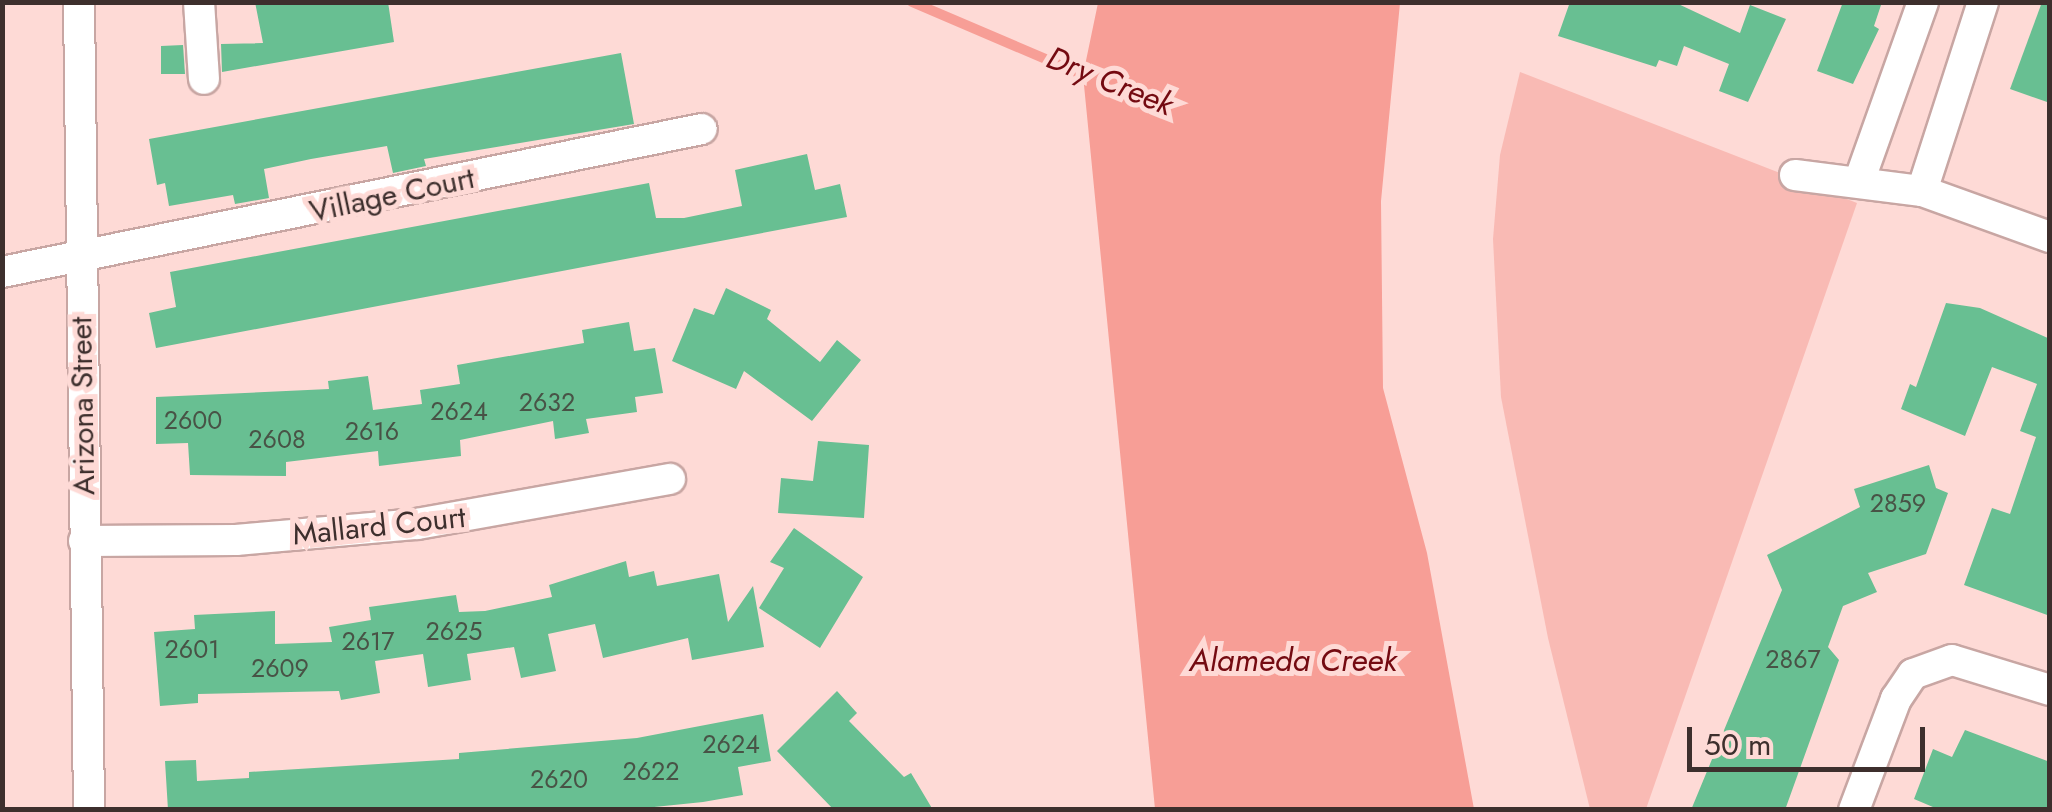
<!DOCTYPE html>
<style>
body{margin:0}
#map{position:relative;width:2052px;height:812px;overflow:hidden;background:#fedad6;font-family:Jost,sans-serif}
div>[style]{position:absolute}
.green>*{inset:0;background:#f9bab4}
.water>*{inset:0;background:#f79e96}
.stream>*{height:10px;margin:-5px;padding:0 5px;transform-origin:5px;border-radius:5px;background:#f79e96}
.building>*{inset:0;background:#68bf92}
.roads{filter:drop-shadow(2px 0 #c8a6a3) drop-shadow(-2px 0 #c8a6a3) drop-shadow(0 2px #c8a6a3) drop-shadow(0 -2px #c8a6a3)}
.minor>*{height:30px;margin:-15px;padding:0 15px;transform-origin:15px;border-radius:15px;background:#fff}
span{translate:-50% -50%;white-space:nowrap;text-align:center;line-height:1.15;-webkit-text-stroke:10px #fedad6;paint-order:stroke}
.number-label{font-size:25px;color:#485346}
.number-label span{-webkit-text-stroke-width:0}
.street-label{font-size:30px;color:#3d2f2d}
.water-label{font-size:32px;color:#740a11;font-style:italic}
.frame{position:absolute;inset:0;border:5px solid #3d2f2d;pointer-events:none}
.scale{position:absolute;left:1687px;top:727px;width:238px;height:45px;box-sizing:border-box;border:5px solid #3d2f2d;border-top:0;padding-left:12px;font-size:30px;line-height:35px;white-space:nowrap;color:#3d2f2d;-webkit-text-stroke:8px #fedad6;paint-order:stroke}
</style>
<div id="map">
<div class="green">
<div style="clip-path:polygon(1520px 72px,1857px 203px,1646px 809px,1590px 809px,1548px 638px,1501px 397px,1493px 239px,1500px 155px)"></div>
</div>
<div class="water">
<div style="clip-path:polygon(1098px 3px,1400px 3px,1381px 201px,1383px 388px,1427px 553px,1474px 809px,1155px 809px,1083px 75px)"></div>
</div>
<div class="stream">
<div style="left:912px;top:2px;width:199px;rotate:23.1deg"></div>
</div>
<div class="building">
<div style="clip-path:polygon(255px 2px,388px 2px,394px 42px,222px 72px,221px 44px,263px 43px)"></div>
<div style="clip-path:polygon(1570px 2px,1674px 2px,1740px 33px,1750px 5px,1786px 19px,1748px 102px,1719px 91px,1729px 64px,1684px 46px,1677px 66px,1659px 60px,1656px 67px,1558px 36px)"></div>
<div style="clip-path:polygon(1843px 2px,1882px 2px,1874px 26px,1879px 29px,1853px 84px,1817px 71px)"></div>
<div style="clip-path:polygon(2042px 2px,2050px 2px,2050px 103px,2010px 89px)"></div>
<div style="clip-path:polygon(183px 45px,185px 74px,161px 74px,161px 46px)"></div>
<div style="clip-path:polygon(621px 53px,634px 124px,424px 159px,426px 166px,393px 173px,387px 146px,311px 159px,264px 169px,269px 198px,235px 204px,233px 195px,169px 206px,165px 183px,157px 185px,149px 139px)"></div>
<div style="clip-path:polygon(807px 154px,815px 190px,840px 184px,847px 217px,156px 348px,149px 313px,176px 307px,170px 272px,649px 183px,656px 218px,684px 218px,742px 206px,735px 170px)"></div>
<div style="clip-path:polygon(726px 288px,771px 310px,767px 319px,820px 362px,837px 340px,861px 360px,812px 421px,744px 371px,736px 389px,672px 361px,694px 308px,714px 315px)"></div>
<div style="clip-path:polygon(1946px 303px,1980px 308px,2050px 339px,2050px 616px,1964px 585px,1992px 508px,2010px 514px,2036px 437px,2020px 431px,2037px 384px,1992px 367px,1965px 436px,1901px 409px,1910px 384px,1916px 387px)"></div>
<div style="clip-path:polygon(629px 322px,634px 351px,655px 348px,663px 393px,635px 397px,637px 412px,586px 419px,589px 433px,555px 439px,553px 421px,460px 440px,461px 456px,379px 466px,378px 451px,286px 462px,286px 476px,190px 475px,188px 443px,156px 444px,156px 397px,329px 389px,328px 381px,368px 376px,373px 410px,422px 404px,420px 390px,460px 384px,457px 365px,584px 343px,582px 330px)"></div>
<div style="clip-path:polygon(818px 441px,869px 445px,864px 518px,778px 513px,781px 478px,813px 481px)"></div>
<div style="clip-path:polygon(1929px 465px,1936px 488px,1948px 493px,1926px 554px,1868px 573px,1877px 592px,1843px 606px,1828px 647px,1839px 660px,1785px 810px,1691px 810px,1782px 590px,1767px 555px,1860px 507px,1854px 489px)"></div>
<div style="clip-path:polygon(794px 528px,863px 577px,820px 648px,759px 608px,784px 568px,770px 562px)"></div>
<div style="clip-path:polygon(626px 561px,629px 577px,654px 571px,657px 586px,719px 574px,728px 622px,753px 586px,764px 647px,692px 660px,688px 638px,603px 658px,595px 624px,548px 634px,556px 671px,521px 678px,514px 647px,467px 654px,471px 680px,428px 687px,423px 654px,375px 661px,380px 693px,341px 700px,339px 691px,198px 694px,198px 703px,160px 706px,154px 632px,195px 629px,194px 615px,275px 611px,275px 644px,332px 642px,329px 627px,371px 620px,369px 607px,456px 595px,459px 612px,485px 611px,552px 597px,549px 585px)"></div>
<div style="clip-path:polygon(837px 691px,857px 713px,849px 721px,904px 777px,911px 773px,933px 810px,834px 810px,777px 751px)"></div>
<div style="clip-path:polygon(763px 714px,771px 761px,738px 767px,743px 795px,703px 802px,625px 810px,168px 810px,165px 761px,196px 760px,197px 781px,249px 778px,249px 772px,459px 759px,459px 753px,637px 738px)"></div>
<div style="clip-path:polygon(1965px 730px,2050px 762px,2050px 810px,1940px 810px,1914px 799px,1933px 749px,1952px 757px)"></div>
</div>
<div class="roads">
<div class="minor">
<div style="left:79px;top:2px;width:808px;rotate:89.29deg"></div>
<div style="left:199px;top:2px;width:77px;rotate:86.3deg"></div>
<div style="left:1795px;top:175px;width:128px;rotate:7.2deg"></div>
<div style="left:1922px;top:191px;width:136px;rotate:19.8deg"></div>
<div style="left:1860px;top:179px;width:188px;rotate:-70.4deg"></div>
<div style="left:1922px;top:191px;width:199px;rotate:-72.1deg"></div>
<div style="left:2px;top:272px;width:714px;rotate:-11.55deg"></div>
<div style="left:84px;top:541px;width:152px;rotate:-0.4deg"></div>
<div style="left:236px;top:540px;width:182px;rotate:-5.1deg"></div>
<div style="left:417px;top:524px;width:257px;rotate:-10.1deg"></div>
<div style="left:1854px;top:810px;width:119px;rotate:-69.3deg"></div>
<div style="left:1896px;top:699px;width:30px;rotate:-56deg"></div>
<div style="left:1913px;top:674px;width:41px;rotate:-19.7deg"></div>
<div style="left:1952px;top:660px;width:102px;rotate:17deg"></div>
</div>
</div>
<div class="number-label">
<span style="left:547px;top:402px">2632</span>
<span style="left:459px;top:411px">2624</span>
<span style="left:193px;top:420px">2600</span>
<span style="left:372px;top:431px">2616</span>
<span style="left:277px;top:439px">2608</span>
<span style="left:1898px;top:503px">2859</span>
<span style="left:454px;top:631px">2625</span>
<span style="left:368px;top:641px">2617</span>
<span style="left:192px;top:649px">2601</span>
<span style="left:1793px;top:659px">2867</span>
<span style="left:280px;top:668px">2609</span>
<span style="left:731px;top:744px">2624</span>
<span style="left:651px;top:771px">2622</span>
<span style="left:559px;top:779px">2620</span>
</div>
<div class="street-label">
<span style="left:392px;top:195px;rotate:-12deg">Village Court</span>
<span style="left:83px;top:406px;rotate:-91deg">Arizona Street</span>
<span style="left:379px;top:526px;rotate:-6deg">Mallard Court</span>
</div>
<div class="water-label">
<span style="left:1110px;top:81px;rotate:22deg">Dry Creek</span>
<span style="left:1293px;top:660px">Alameda Creek</span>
</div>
<div class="frame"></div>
<div class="scale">50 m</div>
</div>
